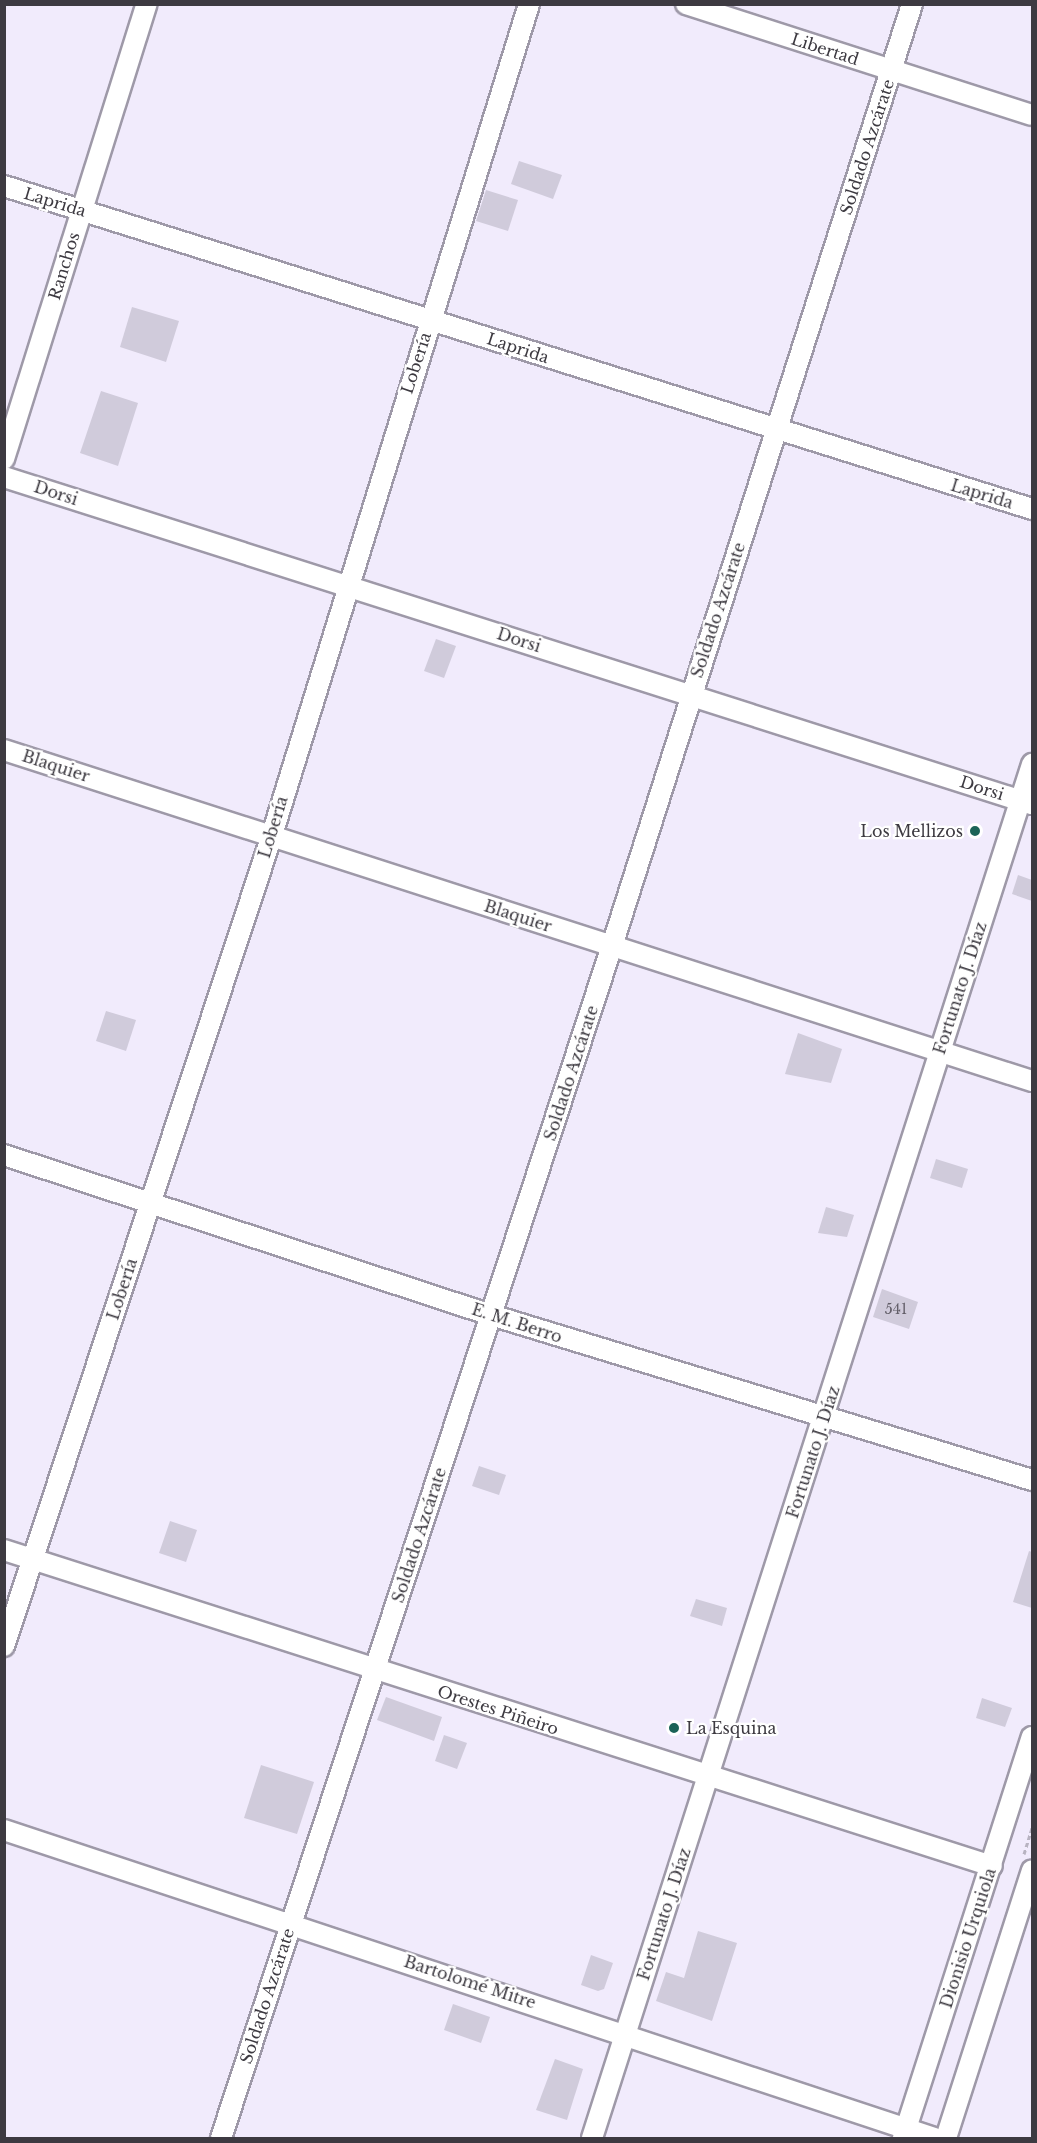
<!DOCTYPE html>
<meta charset="utf-8">
<style>
body{margin:0}
#map{position:relative;width:1037px;height:2143px;overflow:hidden;background:#f1ebfc;font-family:"Libre Baskerville",serif}
div>[style]{position:absolute}
.building>*{inset:0;background:#d0cbdb}
.path>*{height:3px;margin-top:-1.5px;transform-origin:0;background:repeating-linear-gradient(90deg,#b8b3c1 0 4.5px,transparent 0 7.5px)}
.roads{filter:drop-shadow(2px 0 #9e99a8) drop-shadow(-2px 0 #9e99a8) drop-shadow(0 2px #9e99a8) drop-shadow(0 -2px #9e99a8)}
.minor>*{height:20px;margin:-10px;padding:0 10px;transform-origin:10px;border-radius:10px;background:#fff}
.dots>*{width:16px;height:16px;translate:-50% -50%;box-sizing:border-box;border:3px solid #fff;border-radius:50%}
span{translate:-50% -50%;white-space:nowrap;text-align:center;line-height:1.15;-webkit-text-stroke:4.5px #fff;paint-order:stroke}
.number-label{font-size:14px;color:#625e68}
.number-label span{-webkit-text-stroke-width:0}
.street-label{font-size:16px;color:#3d3a41}
.poi-label{font-size:16px;color:#3d3a41}
.right{translate:-100% -50%;text-align:right}
.left{translate:0 -50%;text-align:left}
.frame{position:absolute;inset:0;border:6px solid #3d3a41;pointer-events:none}
</style>
<div id="map">
<div class="building">
<div style="clip-path:polygon(519px 161px,562px 175px,553px 199px,511px 184px)"></div>
<div style="clip-path:polygon(486px 190px,518px 200px,508px 231px,476px 221px)"></div>
<div style="clip-path:polygon(132px 307px,179px 321px,166px 362px,120px 347px)"></div>
<div style="clip-path:polygon(101px 391px,138px 403px,118px 466px,80px 453px)"></div>
<div style="clip-path:polygon(436px 639px,456px 646px,444px 678px,424px 671px)"></div>
<div style="clip-path:polygon(1018px 875px,1032px 880px,1032px 901px,1012px 894px)"></div>
<div style="clip-path:polygon(106px 1011px,136px 1020px,126px 1051px,96px 1041px)"></div>
<div style="clip-path:polygon(798px 1033px,842px 1049px,831px 1083px,785px 1074px)"></div>
<div style="clip-path:polygon(936px 1159px,968px 1169px,962px 1188px,930px 1178px)"></div>
<div style="clip-path:polygon(826px 1207px,854px 1215px,847px 1237px,818px 1233px)"></div>
<div style="clip-path:polygon(882px 1289px,918px 1302px,909px 1329px,873px 1317px)"></div>
<div style="clip-path:polygon(479px 1466px,506px 1475px,499px 1495px,472px 1486px)"></div>
<div style="clip-path:polygon(170px 1521px,197px 1530px,186px 1562px,159px 1553px)"></div>
<div style="clip-path:polygon(1029px 1551px,1032px 1552px,1032px 1608px,1013px 1602px)"></div>
<div style="clip-path:polygon(696px 1599px,727px 1608px,722px 1626px,690px 1616px)"></div>
<div style="clip-path:polygon(386px 1697px,442px 1717px,434px 1741px,377px 1720px)"></div>
<div style="clip-path:polygon(982px 1698px,1012px 1708px,1005px 1727px,976px 1718px)"></div>
<div style="clip-path:polygon(444px 1735px,467px 1743px,457px 1769px,435px 1761px)"></div>
<div style="clip-path:polygon(261px 1765px,314px 1782px,297px 1834px,244px 1818px)"></div>
<div style="clip-path:polygon(698px 1931px,737px 1943px,712px 2021px,656px 2001px,666px 1972px,684px 1978px)"></div>
<div style="clip-path:polygon(591px 1955px,613px 1963px,604px 1989px,598px 1991px,581px 1985px)"></div>
<div style="clip-path:polygon(453px 2004px,490px 2017px,481px 2043px,444px 2030px)"></div>
<div style="clip-path:polygon(555px 2059px,583px 2069px,567px 2120px,536px 2110px)"></div>
</div>
<div class="path">
<div style="left:1024px;top:1854px;width:28px;rotate:-73deg"></div>
</div>
<div class="roads">
<div class="minor">
<div style="left:686px;top:4px;width:363px;rotate:17.8deg"></div>
<div style="left:4px;top:186px;width:1078px;rotate:17.44deg"></div>
<div style="left:4px;top:459px;width:477px;rotate:-72.6deg"></div>
<div style="left:4px;top:477px;width:1078px;rotate:17.66deg"></div>
<div style="left:4px;top:750px;width:1080px;rotate:17.85deg"></div>
<div style="left:4px;top:1155px;width:513px;rotate:18.19deg"></div>
<div style="left:491px;top:1315px;width:566px;rotate:16.96deg"></div>
<div style="left:4px;top:1550px;width:1037px;rotate:17.74deg"></div>
<div style="left:4px;top:1646px;width:854px;rotate:-71.71deg"></div>
<div style="left:272px;top:835px;width:870px;rotate:-72.81deg"></div>
<div style="left:4px;top:1830px;width:980px;rotate:18.32deg"></div>
<div style="left:221px;top:2138px;width:1254px;rotate:-71.84deg"></div>
<div style="left:612px;top:946px;width:989px;rotate:-72.33deg"></div>
<div style="left:592px;top:2138px;width:1443px;rotate:-72.24deg"></div>
<div style="left:903px;top:2138px;width:421px;rotate:-72.2deg"></div>
<div style="left:946px;top:2138px;width:281px;rotate:-72.2deg"></div>
</div>
</div>
<div class="dots">
<div style="left:975px;top:831px;background:#1b6357"></div>
<div style="left:674px;top:1728px;background:#1b6357"></div>
</div>
<div class="number-label">
<span style="left:896px;top:1309px">541</span>
</div>
<div class="street-label">
<span style="left:825px;top:49px;rotate:18deg">Libertad</span>
<span style="left:867px;top:147px;rotate:-72deg">Soldado Azcárate</span>
<span style="left:55px;top:202px;rotate:17deg">Laprida</span>
<span style="left:64px;top:266px;rotate:-73deg">Ranchos</span>
<span style="left:518px;top:348px;rotate:18deg">Laprida</span>
<span style="left:416px;top:363px;rotate:-72deg">Lobería</span>
<span style="left:56px;top:493px;rotate:18deg">Dorsi</span>
<span style="left:982px;top:494px;rotate:17deg">Laprida</span>
<span style="left:718px;top:610px;rotate:-72deg">Soldado Azcárate</span>
<span style="left:519px;top:640px;rotate:18deg">Dorsi</span>
<span style="left:56px;top:766px;rotate:18deg">Blaquier</span>
<span style="left:982px;top:788px;rotate:18deg">Dorsi</span>
<span style="left:273px;top:827px;rotate:-73deg">Lobería</span>
<span style="left:518px;top:916px;rotate:18deg">Blaquier</span>
<span style="left:960px;top:988px;rotate:-72deg">Fortunato J. Díaz</span>
<span style="left:571px;top:1073px;rotate:-72deg">Soldado Azcárate</span>
<span style="left:122px;top:1289px;rotate:-72deg">Lobería</span>
<span style="left:517px;top:1323px;rotate:18deg">E. M. Berro</span>
<span style="left:813px;top:1452px;rotate:-72deg">Fortunato J. Díaz</span>
<span style="left:419px;top:1535px;rotate:-72deg">Soldado Azcárate</span>
<span style="left:498px;top:1710px;rotate:18deg">Orestes Piñeiro</span>
<span style="left:664px;top:1914px;rotate:-72deg">Fortunato J. Díaz</span>
<span style="left:968px;top:1938px;rotate:-72deg">Dionisio Urquiola</span>
<span style="left:470px;top:1982px;rotate:18deg">Bartolomé Mitre</span>
<span style="left:267px;top:1996px;rotate:-72deg">Soldado Azcárate</span>
</div>
<div class="poi-label">
<span class="right" style="left:963px;top:831px">Los Mellizos</span>
<span class="left" style="left:686px;top:1728px">La Esquina</span>
</div>
<div class="frame"></div>
</div>
